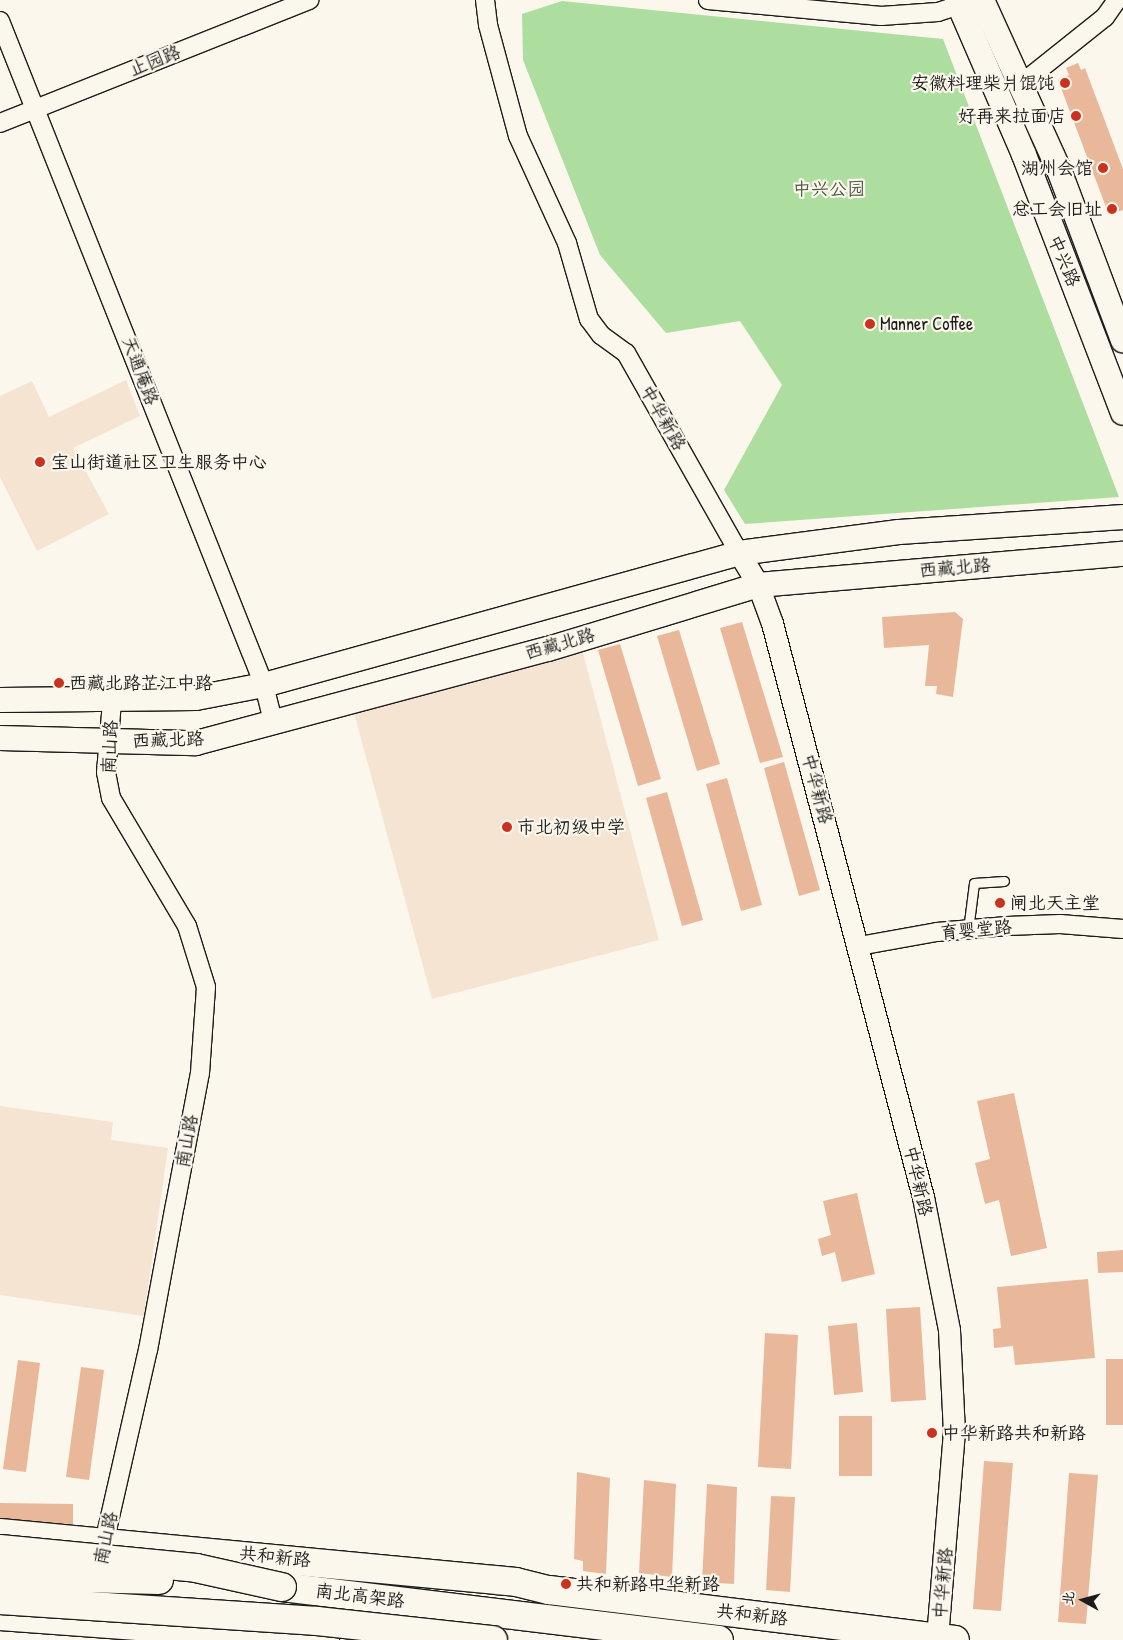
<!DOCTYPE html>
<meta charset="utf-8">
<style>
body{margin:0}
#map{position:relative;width:1123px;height:1640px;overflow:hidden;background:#fbf7ec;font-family:"Patrick Hand","LXGW WenKai TC",sans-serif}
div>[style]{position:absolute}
.built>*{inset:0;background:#f6e4d3}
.green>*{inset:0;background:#aede9f}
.building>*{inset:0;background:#e9b89a}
.roads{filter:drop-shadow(1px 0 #1c1c1c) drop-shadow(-1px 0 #1c1c1c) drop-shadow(0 1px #1c1c1c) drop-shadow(0 -1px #1c1c1c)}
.service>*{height:9px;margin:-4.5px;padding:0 4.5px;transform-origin:4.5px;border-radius:4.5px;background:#fbf7ec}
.minor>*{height:18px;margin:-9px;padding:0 9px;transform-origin:9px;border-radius:9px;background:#fbf7ec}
.tertiary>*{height:21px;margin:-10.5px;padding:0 10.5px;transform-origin:10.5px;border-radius:10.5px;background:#fbf7ec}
.secondary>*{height:24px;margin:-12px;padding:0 12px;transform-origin:12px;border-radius:12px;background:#fbf7ec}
.primary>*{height:28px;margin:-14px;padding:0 14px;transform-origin:14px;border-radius:14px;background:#fbf7ec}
.trunk>*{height:28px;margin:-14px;padding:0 14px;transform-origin:14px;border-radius:14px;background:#fbf7ec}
.bridges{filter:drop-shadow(1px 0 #1c1c1c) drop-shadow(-1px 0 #1c1c1c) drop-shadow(0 1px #1c1c1c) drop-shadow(0 -1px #1c1c1c)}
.trunk-bridge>*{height:28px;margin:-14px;padding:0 14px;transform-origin:14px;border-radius:14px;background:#fbf7ec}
.dots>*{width:14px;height:14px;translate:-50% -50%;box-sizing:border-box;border:2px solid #fbf7ec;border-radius:50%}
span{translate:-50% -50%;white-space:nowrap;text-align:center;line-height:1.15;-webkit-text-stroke:4.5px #fbf7ec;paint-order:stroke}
.street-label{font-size:18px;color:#1c1c1c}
.poi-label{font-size:18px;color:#1c1c1c}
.right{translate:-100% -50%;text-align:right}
.left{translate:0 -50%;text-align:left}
.park-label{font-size:18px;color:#485643}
.north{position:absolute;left:1058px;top:1575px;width:50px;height:50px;-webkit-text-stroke:4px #fbf7ec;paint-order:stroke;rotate:277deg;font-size:14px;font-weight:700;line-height:20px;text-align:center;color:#1c1c1c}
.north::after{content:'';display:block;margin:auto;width:18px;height:22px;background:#1c1c1c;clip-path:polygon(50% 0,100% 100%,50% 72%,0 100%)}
</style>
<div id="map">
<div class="built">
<div style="clip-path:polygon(126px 380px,140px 416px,73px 448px,109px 514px,37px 551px,0 477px,0 396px,32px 381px,49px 417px)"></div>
<div style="clip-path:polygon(582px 649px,659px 940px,432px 999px,354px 713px)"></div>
<div style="clip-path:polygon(0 1106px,113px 1122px,111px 1140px,168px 1148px,144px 1316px,0 1295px)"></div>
</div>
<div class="green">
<div style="clip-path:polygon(562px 1px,943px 39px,1119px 497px,745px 524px,724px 490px,782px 385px,740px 321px,666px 333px,600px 255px,523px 60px,522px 14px)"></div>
</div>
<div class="building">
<div style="clip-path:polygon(1078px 63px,1081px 70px,1085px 68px,1123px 169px,1123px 210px,1109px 215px,1058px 80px,1069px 75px,1066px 68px)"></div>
<div style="clip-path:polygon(955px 612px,963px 619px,953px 697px,936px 694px,937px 686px,925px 686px,929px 645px,884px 648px,882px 617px)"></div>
<div style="clip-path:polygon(742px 622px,783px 757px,760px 763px,720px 628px)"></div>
<div style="clip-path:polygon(679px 630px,720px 764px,697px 771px,657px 636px)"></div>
<div style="clip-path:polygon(620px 644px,661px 779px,638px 786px,598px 650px)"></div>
<div style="clip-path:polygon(784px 762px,820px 890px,799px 896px,764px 768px)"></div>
<div style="clip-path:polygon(727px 778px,762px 905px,741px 911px,706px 784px)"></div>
<div style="clip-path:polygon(667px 792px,703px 920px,682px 926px,646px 798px)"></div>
<div style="clip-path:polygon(1014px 1093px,1047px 1248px,1011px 1256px,999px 1200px,985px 1204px,975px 1163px,990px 1159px,977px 1101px)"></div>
<div style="clip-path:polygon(857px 1193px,875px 1274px,842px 1282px,835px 1252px,822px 1256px,818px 1239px,831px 1235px,823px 1201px)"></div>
<div style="clip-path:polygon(1123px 1250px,1123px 1272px,1098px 1273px,1097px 1252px)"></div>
<div style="clip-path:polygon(1088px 1279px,1095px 1358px,1015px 1365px,1013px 1346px,994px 1348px,993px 1329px,1001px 1328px,997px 1287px)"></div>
<div style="clip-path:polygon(920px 1307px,926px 1400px,891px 1402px,886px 1309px)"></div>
<div style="clip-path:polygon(857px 1323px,863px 1392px,834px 1395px,828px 1326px)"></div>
<div style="clip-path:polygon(765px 1333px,798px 1335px,791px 1469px,758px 1467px)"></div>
<div style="clip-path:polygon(1106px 1359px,1123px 1359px,1123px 1425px,1106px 1425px)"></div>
<div style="clip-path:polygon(18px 1360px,40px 1363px,26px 1472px,3px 1469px)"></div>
<div style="clip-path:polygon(81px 1367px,104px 1370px,89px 1480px,66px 1477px)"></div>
<div style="clip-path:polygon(839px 1416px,872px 1416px,872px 1476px,839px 1476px)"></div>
<div style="clip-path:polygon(984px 1461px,1013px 1463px,1001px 1611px,973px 1609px)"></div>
<div style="clip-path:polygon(577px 1472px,610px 1478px,606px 1574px,583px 1571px,583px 1561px,574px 1559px)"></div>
<div style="clip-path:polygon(1069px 1473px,1098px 1475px,1086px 1624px,1058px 1622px)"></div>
<div style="clip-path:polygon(644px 1480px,676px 1484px,672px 1577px,639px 1573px)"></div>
<div style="clip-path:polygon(707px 1484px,737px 1487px,734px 1584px,702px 1582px)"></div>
<div style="clip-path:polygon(771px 1496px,795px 1497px,790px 1592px,766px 1590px)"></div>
<div style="clip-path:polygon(0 1503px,73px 1504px,73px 1524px,0 1523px)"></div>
</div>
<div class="roads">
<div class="service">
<div style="left:968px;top:930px;width:47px;rotate:-82.7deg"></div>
<div style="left:974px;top:883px;width:30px;rotate:-4deg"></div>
</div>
<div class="minor">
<div style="left:485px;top:0;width:25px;rotate:83deg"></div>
<div style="left:488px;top:25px;width:115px;rotate:74.9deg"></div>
<div style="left:518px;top:136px;width:118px;rotate:65.4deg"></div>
<div style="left:567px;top:243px;width:79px;rotate:73.9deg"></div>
<div style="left:589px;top:319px;width:20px;rotate:53deg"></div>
<div style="left:601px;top:335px;width:31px;rotate:36deg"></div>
<div style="left:626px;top:353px;width:230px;rotate:60.5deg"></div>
<div style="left:708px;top:0;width:174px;rotate:5.3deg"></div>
<div style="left:881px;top:16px;width:57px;rotate:-4deg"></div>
<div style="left:938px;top:12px;width:33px;rotate:-18deg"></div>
<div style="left:0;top:21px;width:715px;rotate:68.32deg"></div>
<div style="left:264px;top:685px;width:38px;rotate:76deg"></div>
<div style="left:1021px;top:84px;width:107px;rotate:-38.6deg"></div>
<div style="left:1105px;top:17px;width:21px;rotate:-55deg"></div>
<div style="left:0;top:123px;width:333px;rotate:-21.7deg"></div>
<div style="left:859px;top:946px;width:79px;rotate:-10.2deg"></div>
<div style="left:937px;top:932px;width:70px;rotate:-4.9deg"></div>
<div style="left:1007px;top:926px;width:53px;rotate:-2.2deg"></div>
<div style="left:1060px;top:924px;width:63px;rotate:4.5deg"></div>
<div style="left:102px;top:1552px;width:207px;rotate:-77.2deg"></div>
<div style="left:148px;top:1350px;width:147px;rotate:-79.5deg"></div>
<div style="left:175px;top:1205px;width:134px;rotate:-79.3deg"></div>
<div style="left:200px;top:1073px;width:86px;rotate:-86deg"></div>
<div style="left:206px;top:987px;width:64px;rotate:-107.3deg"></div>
<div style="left:187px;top:926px;width:149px;rotate:-120.7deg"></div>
<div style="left:111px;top:798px;width:26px;rotate:-101deg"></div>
<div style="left:106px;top:772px;width:70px;rotate:-85.1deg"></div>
</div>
<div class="tertiary">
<div style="left:739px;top:553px;width:37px;rotate:59deg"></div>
<div style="left:758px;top:585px;width:40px;rotate:69.8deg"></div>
<div style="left:772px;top:623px;width:594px;rotate:75.26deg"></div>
<div style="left:923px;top:1197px;width:136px;rotate:78.9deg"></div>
<div style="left:949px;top:1330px;width:101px;rotate:87.2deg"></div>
<div style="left:954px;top:1431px;width:210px;rotate:94.7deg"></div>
</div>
<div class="secondary">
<div style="left:957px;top:0;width:169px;rotate:66.6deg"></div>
<div style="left:1024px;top:155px;width:276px;rotate:69deg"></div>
<div style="left:982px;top:0;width:187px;rotate:65.6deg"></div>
<div style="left:1059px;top:170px;width:182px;rotate:69.4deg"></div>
<div style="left:0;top:700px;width:196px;rotate:-0.6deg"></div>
<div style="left:196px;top:698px;width:69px;rotate:-10.8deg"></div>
<div style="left:264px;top:685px;width:493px;rotate:-15.5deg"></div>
<div style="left:739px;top:553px;width:161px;rotate:-7.5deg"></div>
<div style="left:899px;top:532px;width:225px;rotate:-3.8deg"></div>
<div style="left:0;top:738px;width:196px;rotate:1.5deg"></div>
<div style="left:196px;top:743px;width:364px;rotate:-15deg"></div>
<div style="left:548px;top:649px;width:220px;rotate:-16.9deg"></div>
<div style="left:758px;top:585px;width:366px;rotate:-4.9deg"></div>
</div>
<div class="primary">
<div style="left:0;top:1533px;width:518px;rotate:5.42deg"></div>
<div style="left:516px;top:1582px;width:34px;rotate:14deg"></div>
<div style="left:549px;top:1590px;width:409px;rotate:7deg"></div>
<div style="left:0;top:1616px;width:326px;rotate:4.2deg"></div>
</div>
<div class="trunk">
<div style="left:282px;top:1587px;width:440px;rotate:6.9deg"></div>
</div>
</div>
<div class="bridges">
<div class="trunk-bridge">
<div style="left:0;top:1549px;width:197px;rotate:5.5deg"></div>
<div style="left:196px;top:1568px;width:88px;rotate:12.5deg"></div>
<div style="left:0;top:1576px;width:159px;rotate:1.4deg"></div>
<div style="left:0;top:1600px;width:318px;rotate:3.8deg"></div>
<div style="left:317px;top:1621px;width:177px;rotate:6.2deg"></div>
</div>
</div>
<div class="dots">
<div style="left:1065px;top:83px;background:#c8321e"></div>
<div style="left:1076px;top:116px;background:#c8321e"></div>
<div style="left:1103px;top:168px;background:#c8321e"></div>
<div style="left:1112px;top:209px;background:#c8321e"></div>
<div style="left:870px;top:324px;background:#c8321e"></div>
<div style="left:40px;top:462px;background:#c8321e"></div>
<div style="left:59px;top:683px;background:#c8321e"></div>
<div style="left:507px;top:827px;background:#c8321e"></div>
<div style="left:1000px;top:903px;background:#c8321e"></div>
<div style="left:932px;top:1433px;background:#c8321e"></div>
<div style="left:566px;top:1584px;background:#c8321e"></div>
</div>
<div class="street-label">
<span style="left:155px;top:61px;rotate:-22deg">止园路</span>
<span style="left:1064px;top:261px;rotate:67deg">中兴路</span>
<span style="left:140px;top:371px;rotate:69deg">天通庵路</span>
<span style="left:663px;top:418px;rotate:60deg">中华新路</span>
<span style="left:955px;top:568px;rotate:-5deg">西藏北路</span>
<span style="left:560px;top:644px;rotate:-16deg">西藏北路</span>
<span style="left:168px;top:740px;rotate:-2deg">西藏北路</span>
<span style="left:110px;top:747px;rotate:-87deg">南山路</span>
<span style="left:817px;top:789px;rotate:75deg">中华新路</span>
<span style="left:976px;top:930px;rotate:-5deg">育婴堂路</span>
<span style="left:187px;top:1141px;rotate:-80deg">南山路</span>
<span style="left:918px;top:1181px;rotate:77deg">中华新路</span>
<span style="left:106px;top:1538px;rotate:-78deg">南山路</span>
<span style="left:275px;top:1557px;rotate:6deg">共和新路</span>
<span style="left:943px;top:1583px;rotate:-85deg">中华新路</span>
<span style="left:360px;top:1596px;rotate:7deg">南北高架路</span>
<span style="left:752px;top:1615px;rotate:7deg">共和新路</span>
</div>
<div class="poi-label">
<span class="right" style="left:1055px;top:83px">安徽料理柴爿馄饨</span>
<span class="right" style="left:1066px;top:116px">好再来拉面店</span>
<span class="right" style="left:1093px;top:168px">湖州会馆</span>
<span class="right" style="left:1102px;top:209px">总工会旧址</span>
<span class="left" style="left:880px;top:324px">Manner Coffee</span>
<span class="left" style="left:51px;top:462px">宝山街道社区卫生服务中心</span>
<span class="left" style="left:69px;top:683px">西藏北路芷江中路</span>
<span class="left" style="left:517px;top:827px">市北初级中学</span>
<span class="left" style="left:1010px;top:903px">闸北天主堂</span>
<span class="left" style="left:942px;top:1433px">中华新路共和新路</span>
<span class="left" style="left:576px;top:1584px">共和新路中华新路</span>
</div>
<div class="park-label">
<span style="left:829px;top:189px">中兴公园</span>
</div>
<div class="north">北</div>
</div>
